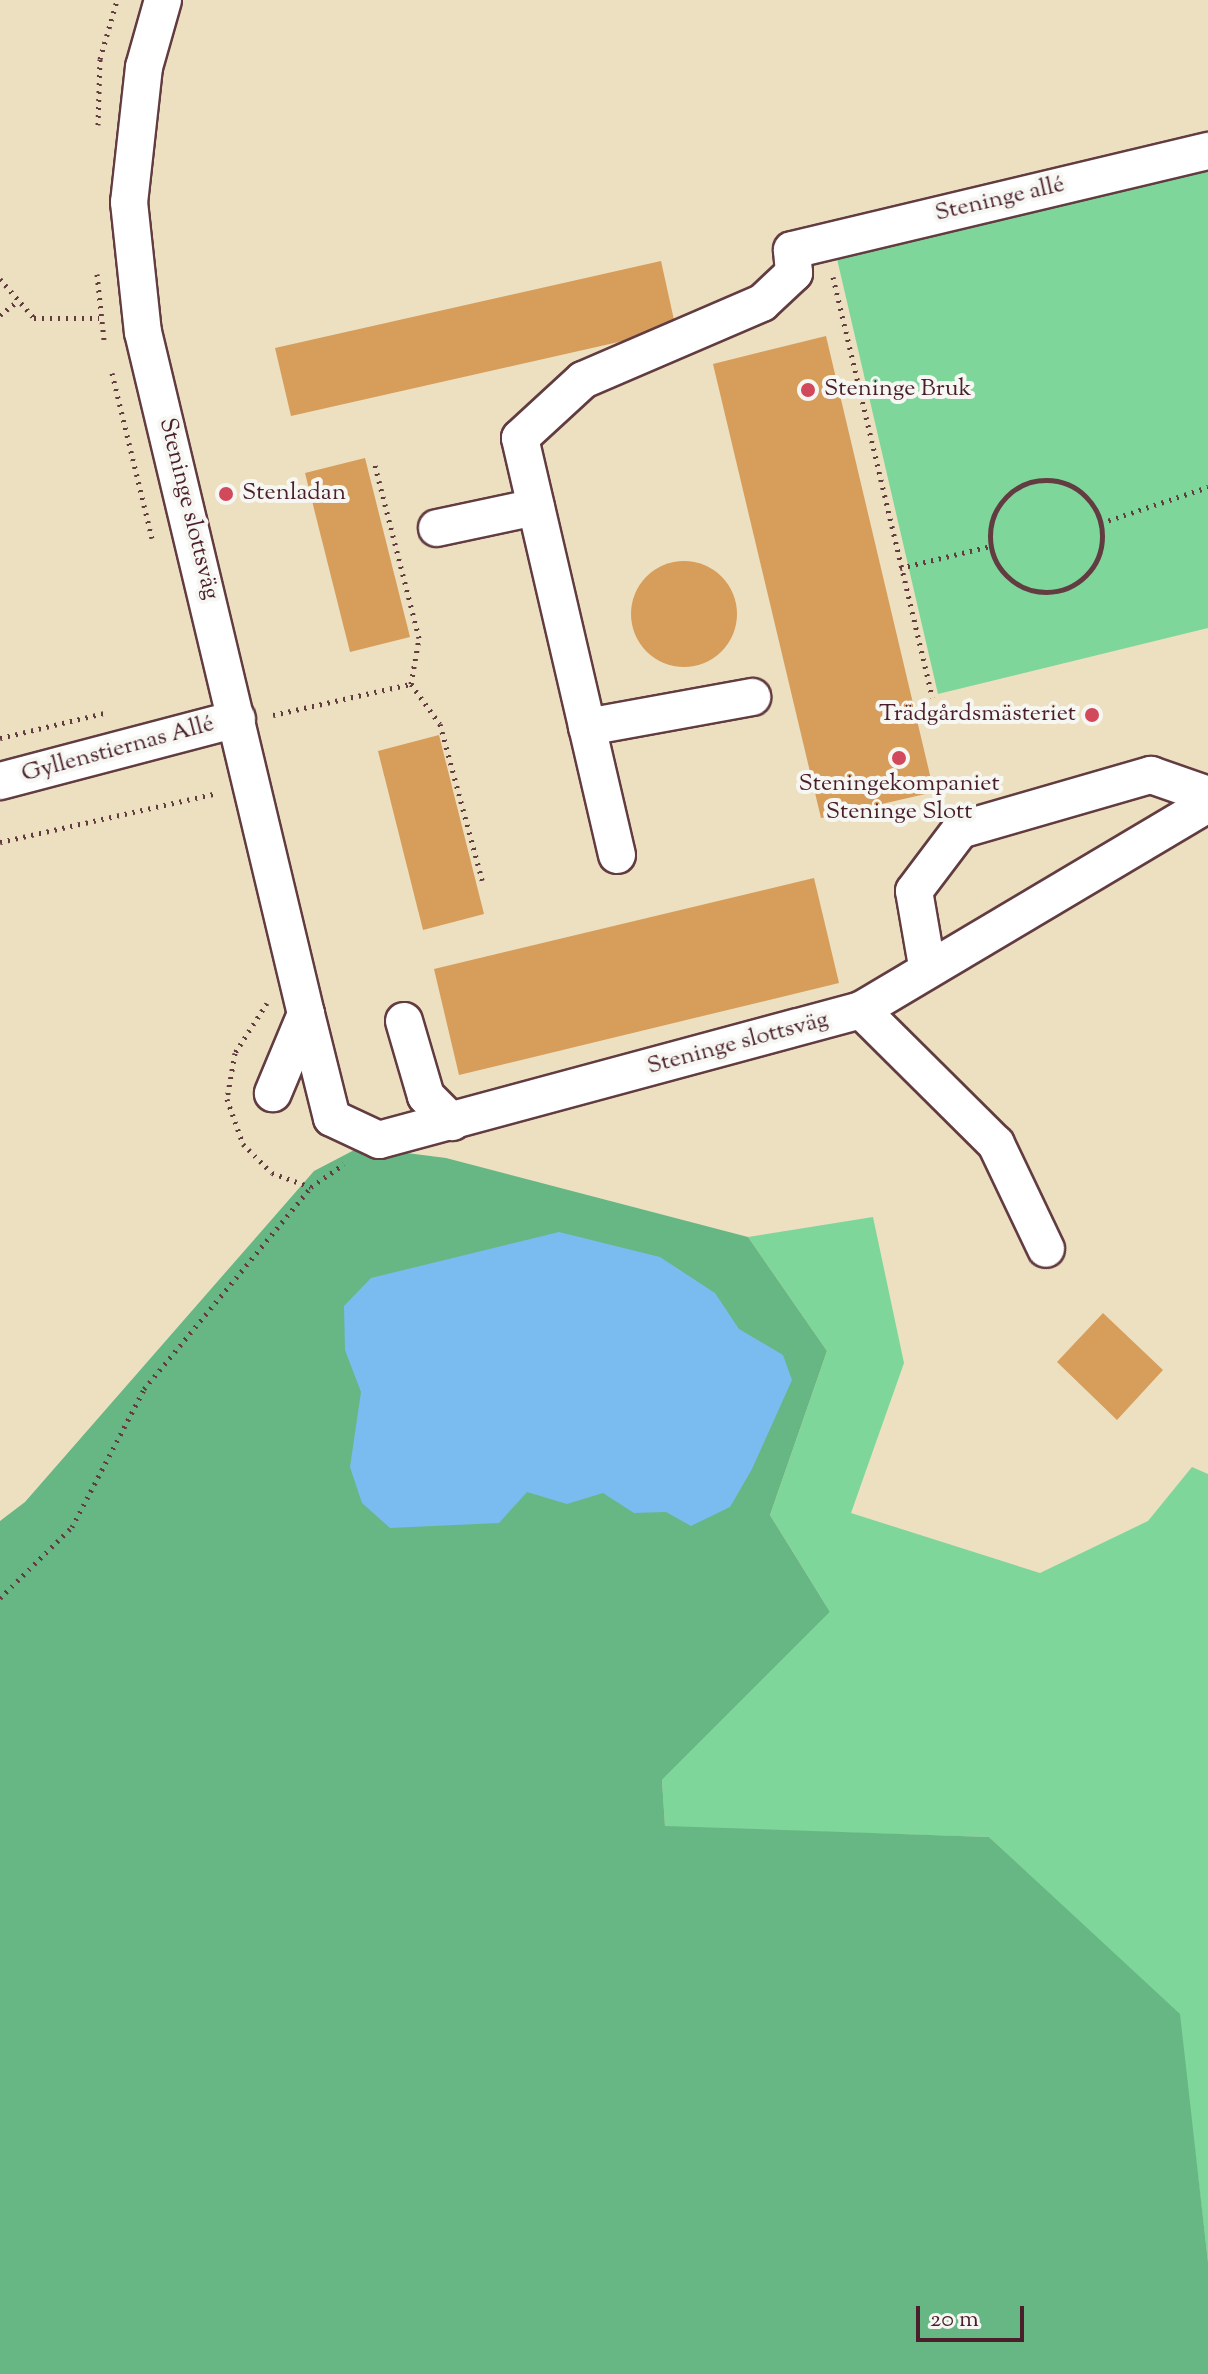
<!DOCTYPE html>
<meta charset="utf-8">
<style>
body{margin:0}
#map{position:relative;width:1208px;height:2374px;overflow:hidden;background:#ece0c0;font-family:"Sorts Mill Goudy",serif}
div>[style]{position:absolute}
.green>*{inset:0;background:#7ed69b}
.forest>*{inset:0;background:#66b783}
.water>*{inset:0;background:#7abcef}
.building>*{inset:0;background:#d69d5b}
.round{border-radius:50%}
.path>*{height:5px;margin-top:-2.5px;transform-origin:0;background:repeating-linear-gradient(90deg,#623c41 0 2px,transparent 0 8px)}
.path>.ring{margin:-2.5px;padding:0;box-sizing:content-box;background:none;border:5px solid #623c41;border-radius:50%}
.roads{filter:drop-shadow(2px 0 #623c41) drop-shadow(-2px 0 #623c41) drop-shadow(0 2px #623c41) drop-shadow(0 -2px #623c41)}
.minor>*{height:36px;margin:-18px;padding:0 18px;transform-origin:18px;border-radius:18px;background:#fff}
.dots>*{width:22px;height:22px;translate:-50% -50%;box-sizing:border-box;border:4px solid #f6f6f2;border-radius:50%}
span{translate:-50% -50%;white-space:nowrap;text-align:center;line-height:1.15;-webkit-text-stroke:8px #f6f6f2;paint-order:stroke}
.street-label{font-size:24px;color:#4a1f2b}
.poi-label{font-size:24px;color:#4a1f2b}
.left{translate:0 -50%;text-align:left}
.right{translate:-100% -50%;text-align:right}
.scale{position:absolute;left:916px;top:2306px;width:108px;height:36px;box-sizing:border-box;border:4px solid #4a1f2b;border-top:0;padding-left:10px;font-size:24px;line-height:28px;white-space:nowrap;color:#4a1f2b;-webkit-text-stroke:6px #f6f6f2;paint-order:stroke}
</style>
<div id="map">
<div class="green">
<div style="clip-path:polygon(1208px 166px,1208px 628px,938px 694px,834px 246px)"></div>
<div style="clip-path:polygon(873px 1217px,904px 1363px,851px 1513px,1040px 1573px,1148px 1521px,1192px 1467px,1208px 1474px,1208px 2262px,1179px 2014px,989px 1837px,665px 1827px,662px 1780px,830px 1612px,770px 1515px,827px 1351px,748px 1237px)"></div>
</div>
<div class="forest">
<div style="clip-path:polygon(360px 1147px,446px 1158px,748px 1237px,827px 1351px,770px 1515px,830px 1612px,662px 1780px,665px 1826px,989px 1837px,1180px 2014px,1208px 2262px,1208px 2374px,0 2374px,0 1521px,25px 1502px,314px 1171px)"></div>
</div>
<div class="water">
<div style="clip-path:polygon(559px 1232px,660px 1257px,715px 1293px,739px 1329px,783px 1355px,792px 1380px,752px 1469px,730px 1507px,691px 1526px,666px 1512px,634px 1513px,603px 1493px,567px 1504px,527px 1492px,499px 1523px,390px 1528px,362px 1503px,350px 1467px,361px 1392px,345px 1350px,344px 1306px,371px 1278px)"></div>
</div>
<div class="building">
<div style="clip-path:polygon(661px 261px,676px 329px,291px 416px,275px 348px)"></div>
<div style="clip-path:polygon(826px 336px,934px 792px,821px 818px,713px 364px)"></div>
<div style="clip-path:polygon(365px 458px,410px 637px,350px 652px,305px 473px)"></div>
<div class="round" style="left:631px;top:561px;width:106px;height:106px"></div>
<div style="clip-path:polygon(439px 735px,484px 914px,423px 930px,378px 751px)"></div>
<div style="clip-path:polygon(814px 878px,839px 983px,459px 1075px,434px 969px)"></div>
<div style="clip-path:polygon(1103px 1313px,1163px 1370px,1117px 1420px,1057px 1362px)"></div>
</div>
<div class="path">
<div style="left:98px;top:125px;width:66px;rotate:-88.3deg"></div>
<div style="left:100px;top:59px;width:61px;rotate:-73.9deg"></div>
<div style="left:97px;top:274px;width:66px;rotate:83.9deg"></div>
<div style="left:833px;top:277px;width:432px;rotate:76.7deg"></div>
<div style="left:0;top:279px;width:52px;rotate:48.9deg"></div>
<div style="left:34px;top:318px;width:65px"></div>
<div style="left:0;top:315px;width:24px;rotate:-38deg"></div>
<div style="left:112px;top:373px;width:170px;rotate:76.4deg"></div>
<div class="ring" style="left:990px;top:480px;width:107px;height:107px"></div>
<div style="left:1101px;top:523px;width:113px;rotate:-18.6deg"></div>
<div style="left:900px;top:568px;width:94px;rotate:-13.6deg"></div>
<div style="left:411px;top:684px;width:49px;rotate:54.1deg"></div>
<div style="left:440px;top:724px;width:162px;rotate:74.9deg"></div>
<div style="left:273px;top:715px;width:141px;rotate:-12.7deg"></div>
<div style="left:411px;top:684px;width:47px;rotate:-80.1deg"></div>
<div style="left:419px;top:638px;width:182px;rotate:-104.3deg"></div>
<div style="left:0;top:738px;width:111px;rotate:-13.5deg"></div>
<div style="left:0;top:842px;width:222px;rotate:-12.7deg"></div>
<div style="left:267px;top:1003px;width:59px;rotate:122.6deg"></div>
<div style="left:235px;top:1053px;width:47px;rotate:99.9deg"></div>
<div style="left:227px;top:1099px;width:48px;rotate:70.4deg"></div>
<div style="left:243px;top:1144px;width:41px;rotate:45deg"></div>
<div style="left:272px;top:1173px;width:41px;rotate:19.7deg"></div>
<div style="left:0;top:1598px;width:101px;rotate:-44.6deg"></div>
<div style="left:72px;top:1527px;width:156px;rotate:-62.4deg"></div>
<div style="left:144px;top:1389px;width:262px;rotate:-50.4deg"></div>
<div style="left:311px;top:1187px;width:40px;rotate:-34.9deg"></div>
</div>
<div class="roads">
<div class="minor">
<div style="left:163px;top:0;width:70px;rotate:105.8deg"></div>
<div style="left:144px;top:67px;width:136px;rotate:96.3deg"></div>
<div style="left:129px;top:202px;width:131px;rotate:83.9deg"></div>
<div style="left:143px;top:332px;width:701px;rotate:76.56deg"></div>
<div style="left:306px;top:1014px;width:86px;rotate:112.7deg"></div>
<div style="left:437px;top:528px;width:101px;rotate:-12deg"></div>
<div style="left:587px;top:727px;width:168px;rotate:-10.3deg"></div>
<div style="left:0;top:781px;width:245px;rotate:-14.7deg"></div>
<div style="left:617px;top:855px;width:428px;rotate:-103.1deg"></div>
<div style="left:520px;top:438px;width:86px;rotate:-42.6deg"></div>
<div style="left:583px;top:380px;width:195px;rotate:-23.3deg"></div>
<div style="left:762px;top:303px;width:44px;rotate:-43.2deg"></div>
<div style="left:794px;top:273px;width:23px;rotate:-95deg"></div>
<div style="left:792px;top:250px;width:428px;rotate:-13.4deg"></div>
<div style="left:927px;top:966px;width:76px;rotate:-99.8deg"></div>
<div style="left:914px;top:891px;width:76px;rotate:-53deg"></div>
<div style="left:960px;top:830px;width:199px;rotate:-16.1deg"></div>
<div style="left:1151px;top:775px;width:60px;rotate:19.3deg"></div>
<div style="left:861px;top:1010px;width:190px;rotate:44.8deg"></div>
<div style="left:996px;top:1144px;width:116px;rotate:64.5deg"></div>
<div style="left:306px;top:1014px;width:107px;rotate:76deg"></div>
<div style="left:332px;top:1118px;width:52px;rotate:25.1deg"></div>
<div style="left:379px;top:1140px;width:499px;rotate:-15.1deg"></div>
<div style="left:861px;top:1010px;width:404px;rotate:-30.7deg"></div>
<div style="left:404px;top:1021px;width:78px;rotate:73.7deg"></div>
<div style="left:426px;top:1096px;width:37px;rotate:45deg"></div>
</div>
</div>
<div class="dots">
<div style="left:808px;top:390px;background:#d1495b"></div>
<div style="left:226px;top:494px;background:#d1495b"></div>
<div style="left:1092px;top:715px;background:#d1495b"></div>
<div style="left:899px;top:758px;background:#d1495b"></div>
</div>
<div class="street-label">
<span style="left:1000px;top:200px;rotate:-13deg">Steninge allé</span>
<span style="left:188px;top:509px;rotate:76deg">Steninge slottsväg</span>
<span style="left:118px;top:750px;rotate:-15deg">Gyllenstiernas Allé</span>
<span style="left:738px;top:1044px;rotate:-15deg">Steninge slottsväg</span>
</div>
<div class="poi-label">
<span class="left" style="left:824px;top:390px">Steninge Bruk</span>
<span class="left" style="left:242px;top:494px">Stenladan</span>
<span class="right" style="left:1076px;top:715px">Trädgårdsmästeriet</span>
<span style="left:899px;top:799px">Steningekompaniet<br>Steninge Slott</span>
</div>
<div class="scale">20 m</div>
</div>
